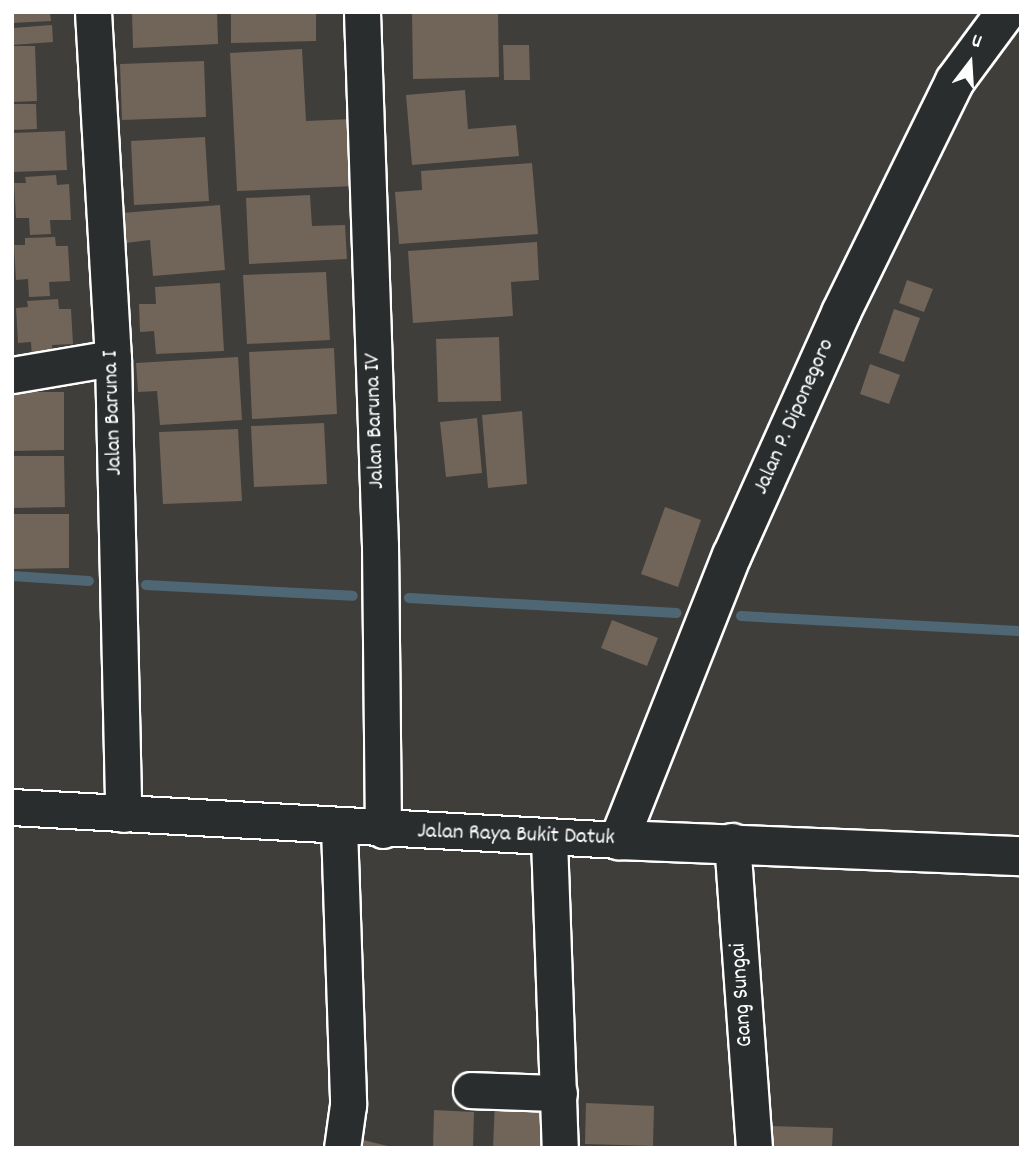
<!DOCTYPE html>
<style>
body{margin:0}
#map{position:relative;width:1033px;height:1160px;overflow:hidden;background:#3f3e3b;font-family:Dekko,sans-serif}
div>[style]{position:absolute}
.stream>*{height:10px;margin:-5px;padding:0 5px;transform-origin:5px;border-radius:5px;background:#4f6774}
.building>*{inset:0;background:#716458}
.roads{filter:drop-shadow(2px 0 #fff) drop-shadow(-2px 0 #fff) drop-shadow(0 2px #fff) drop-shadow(0 -2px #fff)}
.minor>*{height:35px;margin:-17.5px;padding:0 17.5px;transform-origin:17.5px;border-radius:17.5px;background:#2a2d2e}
.major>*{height:38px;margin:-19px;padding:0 19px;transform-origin:19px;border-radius:19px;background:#2a2d2e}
span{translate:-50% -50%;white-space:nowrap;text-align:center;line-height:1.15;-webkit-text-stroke:7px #2a2d2e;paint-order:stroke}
.street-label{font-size:23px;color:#fff}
.frame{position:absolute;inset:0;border:14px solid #fff;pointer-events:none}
.north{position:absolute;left:935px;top:28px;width:70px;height:70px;-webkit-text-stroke:5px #2a2d2e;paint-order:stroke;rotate:17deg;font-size:19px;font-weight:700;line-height:28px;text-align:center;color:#fff}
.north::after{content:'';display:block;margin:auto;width:24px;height:32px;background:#fff;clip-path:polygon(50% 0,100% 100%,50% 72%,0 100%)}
</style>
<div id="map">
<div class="stream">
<div style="left:12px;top:576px;width:77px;rotate:3.7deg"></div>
<div style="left:146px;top:585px;width:207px;rotate:3deg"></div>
<div style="left:409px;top:598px;width:268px;rotate:3.2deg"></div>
<div style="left:741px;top:616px;width:280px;rotate:3.1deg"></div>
</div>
<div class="building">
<div style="clip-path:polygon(12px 12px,50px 12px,51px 21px,12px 23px)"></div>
<div style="clip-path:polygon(132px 12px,217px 12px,218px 44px,133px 48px)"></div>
<div style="clip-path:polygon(231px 12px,316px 12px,316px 41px,231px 43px)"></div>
<div style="clip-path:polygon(412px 12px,498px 12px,499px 77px,413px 79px)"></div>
<div style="clip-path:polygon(52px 25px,53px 42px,12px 45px,12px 28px)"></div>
<div style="clip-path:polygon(503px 45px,529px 45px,530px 80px,504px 80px)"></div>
<div style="clip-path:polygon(12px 46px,35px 46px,37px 101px,12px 102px)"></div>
<div style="clip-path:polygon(302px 49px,306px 121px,351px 119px,355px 186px,237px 191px,230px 53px)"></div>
<div style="clip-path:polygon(204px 61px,206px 117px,122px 120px,120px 64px)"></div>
<div style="clip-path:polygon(465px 90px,468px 129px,516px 125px,519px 156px,412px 165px,406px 95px)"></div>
<div style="clip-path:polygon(12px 104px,36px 104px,37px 129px,12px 130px)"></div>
<div style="clip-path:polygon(65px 131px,67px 170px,12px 172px,12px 133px)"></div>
<div style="clip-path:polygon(205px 137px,209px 201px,134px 205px,131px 141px)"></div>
<div style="clip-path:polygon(532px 163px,538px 234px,399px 244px,395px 192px,422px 190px,421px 171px)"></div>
<div style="clip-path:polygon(56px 175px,57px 185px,69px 184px,71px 220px,50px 220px,51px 234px,30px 235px,29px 218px,16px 218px,14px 183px,26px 183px,25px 177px)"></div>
<div style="clip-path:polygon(310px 195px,312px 226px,345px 225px,347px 259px,249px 264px,246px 198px)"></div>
<div style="clip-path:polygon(220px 205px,225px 270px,153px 276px,150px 240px,125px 243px,122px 213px)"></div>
<div style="clip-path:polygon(55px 237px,56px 246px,68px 246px,70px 281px,49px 282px,50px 296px,29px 297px,28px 279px,16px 280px,14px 245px,25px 245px,25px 238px)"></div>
<div style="clip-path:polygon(537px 242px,539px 280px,511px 282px,513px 316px,413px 323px,408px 251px)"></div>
<div style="clip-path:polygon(326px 272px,330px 340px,247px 344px,243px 275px)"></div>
<div style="clip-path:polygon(907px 280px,933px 289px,924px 312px,899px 303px)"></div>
<div style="clip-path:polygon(220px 283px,224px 351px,156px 354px,154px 331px,140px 332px,139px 304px,156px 304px,155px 287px)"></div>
<div style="clip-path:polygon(58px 299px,59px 309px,71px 309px,73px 344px,52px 345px,53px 359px,32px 359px,31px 342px,18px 343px,16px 308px,28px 307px,27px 301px)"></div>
<div style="clip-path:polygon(894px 309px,920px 318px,904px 362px,879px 353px)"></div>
<div style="clip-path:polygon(499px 337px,501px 401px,438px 402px,436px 339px)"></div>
<div style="clip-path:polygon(334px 348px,337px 414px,252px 419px,249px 352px)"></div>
<div style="clip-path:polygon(238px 357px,242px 420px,160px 425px,157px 391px,138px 392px,136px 363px)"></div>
<div style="clip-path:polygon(870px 364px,900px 375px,889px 404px,860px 394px)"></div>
<div style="clip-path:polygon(12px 392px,64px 392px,64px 450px,12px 451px)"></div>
<div style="clip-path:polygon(522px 411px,527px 484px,488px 488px,482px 415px)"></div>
<div style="clip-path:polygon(477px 418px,482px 473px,446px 477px,440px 422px)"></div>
<div style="clip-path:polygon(324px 423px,327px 484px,254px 487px,251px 426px)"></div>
<div style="clip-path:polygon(238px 429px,242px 501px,163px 504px,159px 432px)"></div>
<div style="clip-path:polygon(12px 456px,64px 456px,65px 507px,12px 508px)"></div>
<div style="clip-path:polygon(665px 507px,701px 520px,678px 587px,641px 574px)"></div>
<div style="clip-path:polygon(12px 514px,69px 514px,69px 568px,12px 569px)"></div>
<div style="clip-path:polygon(612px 620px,658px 638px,647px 666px,601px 648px)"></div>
<div style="clip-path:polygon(495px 1100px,548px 1102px,546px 1148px,493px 1148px)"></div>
<div style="clip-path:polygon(586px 1103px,654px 1106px,653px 1146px,585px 1144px)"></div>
<div style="clip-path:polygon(434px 1110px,474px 1112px,473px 1148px,433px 1148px)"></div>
<div style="clip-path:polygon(770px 1126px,833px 1128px,832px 1148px,769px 1148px)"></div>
<div style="clip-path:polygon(363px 1140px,392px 1147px,392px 1148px,361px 1148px)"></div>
</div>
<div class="roads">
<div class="minor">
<div style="left:93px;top:12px;width:347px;rotate:86.7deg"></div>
<div style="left:113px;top:358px;width:456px;rotate:88.7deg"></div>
<div style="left:362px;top:12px;width:533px;rotate:88.07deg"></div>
<div style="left:380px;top:545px;width:285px;rotate:89.4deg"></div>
<div style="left:12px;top:375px;width:102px;rotate:-9.6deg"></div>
<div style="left:12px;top:807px;width:608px;rotate:3.11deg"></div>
<div style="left:339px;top:827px;width:278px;rotate:88.1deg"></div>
<div style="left:348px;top:1105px;width:43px;rotate:97.9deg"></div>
<div style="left:549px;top:839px;width:309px;rotate:88deg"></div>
<div style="left:732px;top:841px;width:308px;rotate:85.9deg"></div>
<div style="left:471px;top:1090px;width:88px;rotate:2deg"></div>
</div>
<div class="major">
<div style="left:1006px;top:12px;width:86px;rotate:126.5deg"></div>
<div style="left:955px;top:81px;width:258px;rotate:116.2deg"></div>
<div style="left:841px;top:313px;width:265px;rotate:114.2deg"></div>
<div style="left:732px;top:555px;width:307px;rotate:111.6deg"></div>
<div style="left:619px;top:840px;width:402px;rotate:2.3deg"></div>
</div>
</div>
<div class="street-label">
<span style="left:114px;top:413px;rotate:-92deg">Jalan Baruna I</span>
<span style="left:795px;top:417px;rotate:-66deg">Jalan P. Diponegoro</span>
<span style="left:376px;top:421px;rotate:-92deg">Jalan Baruna IV</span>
<span style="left:516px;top:836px;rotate:2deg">Jalan Raya Bukit Datuk</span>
<span style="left:743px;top:995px;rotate:-94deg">Gang Sungai</span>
</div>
<div class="frame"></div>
<div class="north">U</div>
</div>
